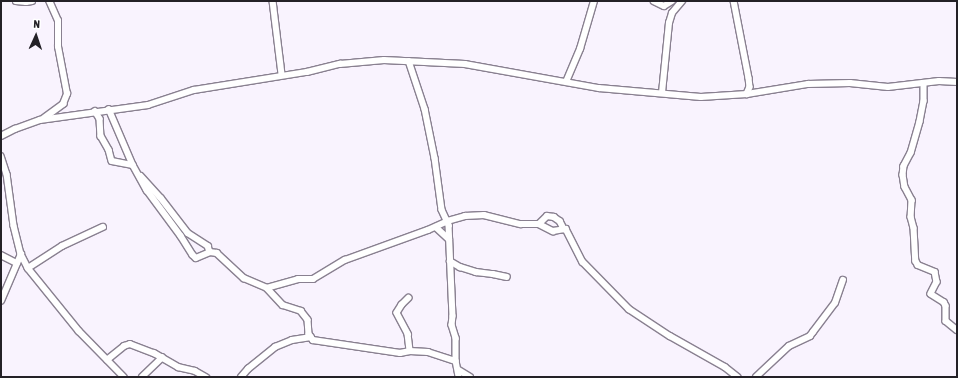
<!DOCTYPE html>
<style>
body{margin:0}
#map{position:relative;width:958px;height:378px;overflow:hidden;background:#f9f3fe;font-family:"Asap Condensed",sans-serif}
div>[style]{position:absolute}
.roads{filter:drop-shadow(1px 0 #898090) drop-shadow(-1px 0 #898090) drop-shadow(0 1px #898090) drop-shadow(0 -1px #898090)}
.minor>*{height:5.5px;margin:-2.75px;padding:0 2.75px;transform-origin:2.75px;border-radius:2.75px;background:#fff}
span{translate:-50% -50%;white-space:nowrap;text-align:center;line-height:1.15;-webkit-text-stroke:3.5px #fff;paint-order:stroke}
.frame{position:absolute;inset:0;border:2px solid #242127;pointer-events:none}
.north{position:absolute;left:16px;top:16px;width:40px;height:40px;-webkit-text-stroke:3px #fff;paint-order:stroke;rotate:3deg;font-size:11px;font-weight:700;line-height:16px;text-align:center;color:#242127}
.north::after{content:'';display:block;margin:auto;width:14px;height:18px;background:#242127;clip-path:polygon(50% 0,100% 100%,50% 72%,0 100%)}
</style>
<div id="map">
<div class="roads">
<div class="minor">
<div style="left:16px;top:1px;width:10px;rotate:6deg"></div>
<div style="left:26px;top:2px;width:6px;rotate:-9deg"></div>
<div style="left:273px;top:1px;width:74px;rotate:83deg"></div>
<div style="left:654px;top:1px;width:11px;rotate:27deg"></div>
<div style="left:664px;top:6px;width:9px;rotate:-32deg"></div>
<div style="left:734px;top:1px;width:78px;rotate:79deg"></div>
<div style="left:749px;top:78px;width:9px;rotate:84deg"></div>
<div style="left:750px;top:87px;width:8px;rotate:113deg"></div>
<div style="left:409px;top:61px;width:51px;rotate:71.6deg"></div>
<div style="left:425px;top:109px;width:50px;rotate:78.5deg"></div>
<div style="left:435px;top:158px;width:52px;rotate:82.3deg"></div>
<div style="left:442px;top:210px;width:17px;rotate:65deg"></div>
<div style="left:449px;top:225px;width:91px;rotate:87.5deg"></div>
<div style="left:453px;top:316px;width:9px;rotate:96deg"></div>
<div style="left:452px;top:325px;width:14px;rotate:73deg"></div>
<div style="left:456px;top:338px;width:23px;rotate:90deg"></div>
<div style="left:456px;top:361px;width:16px;rotate:79deg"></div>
<div style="left:566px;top:82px;width:36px;rotate:-67deg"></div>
<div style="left:580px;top:49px;width:50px;rotate:-73.7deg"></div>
<div style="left:924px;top:83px;width:18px;rotate:90deg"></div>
<div style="left:924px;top:101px;width:21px;rotate:101deg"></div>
<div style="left:920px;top:122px;width:32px;rotate:106deg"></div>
<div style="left:911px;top:153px;width:15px;rotate:118deg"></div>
<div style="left:904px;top:166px;width:9px;rotate:96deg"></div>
<div style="left:903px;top:175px;width:12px;rotate:81deg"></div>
<div style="left:905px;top:187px;width:15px;rotate:62deg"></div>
<div style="left:912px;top:200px;width:17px;rotate:93deg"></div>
<div style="left:911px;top:217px;width:11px;rotate:75deg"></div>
<div style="left:914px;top:228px;width:33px;rotate:87deg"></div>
<div style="left:916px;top:261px;width:4px;rotate:63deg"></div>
<div style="left:918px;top:265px;width:18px;rotate:22deg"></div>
<div style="left:935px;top:272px;width:10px;rotate:79deg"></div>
<div style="left:937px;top:282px;width:13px;rotate:117deg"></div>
<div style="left:931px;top:294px;width:15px;rotate:32deg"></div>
<div style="left:944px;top:302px;width:4px;rotate:63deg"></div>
<div style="left:946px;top:306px;width:15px;rotate:90deg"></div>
<div style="left:946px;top:321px;width:14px;rotate:39deg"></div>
<div style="left:662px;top:93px;width:70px;rotate:-84.3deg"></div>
<div style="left:669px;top:23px;width:10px;rotate:-73deg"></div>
<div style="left:672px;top:13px;width:16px;rotate:-50deg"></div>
<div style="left:109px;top:109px;width:61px;rotate:66.8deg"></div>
<div style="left:95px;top:111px;width:9px;rotate:58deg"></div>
<div style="left:100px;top:119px;width:17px;rotate:87deg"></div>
<div style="left:101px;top:136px;width:16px;rotate:60deg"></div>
<div style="left:109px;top:150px;width:11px;rotate:75deg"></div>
<div style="left:112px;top:161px;width:21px;rotate:11deg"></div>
<div style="left:133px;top:165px;width:29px;rotate:61deg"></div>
<div style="left:147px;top:190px;width:57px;rotate:53.5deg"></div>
<div style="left:181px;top:236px;width:22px;rotate:58deg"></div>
<div style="left:193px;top:255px;width:4px;rotate:45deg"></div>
<div style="left:196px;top:258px;width:15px;rotate:-23deg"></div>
<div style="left:210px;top:252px;width:7px;rotate:8deg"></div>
<div style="left:217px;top:253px;width:37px;rotate:43deg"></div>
<div style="left:244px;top:278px;width:25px;rotate:23deg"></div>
<div style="left:267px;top:288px;width:23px;rotate:47deg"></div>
<div style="left:283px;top:305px;width:19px;rotate:18deg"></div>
<div style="left:301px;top:311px;width:11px;rotate:52deg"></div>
<div style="left:308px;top:320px;width:14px;rotate:86deg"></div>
<div style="left:309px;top:334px;width:7px;rotate:56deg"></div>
<div style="left:313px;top:340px;width:88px;rotate:8.5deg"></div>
<div style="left:400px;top:353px;width:10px;rotate:-11deg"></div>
<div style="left:410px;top:351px;width:18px;rotate:3deg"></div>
<div style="left:428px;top:352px;width:29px;rotate:18deg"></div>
<div style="left:44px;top:118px;width:24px;rotate:-36deg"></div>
<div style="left:63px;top:104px;width:11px;rotate:-68deg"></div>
<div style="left:67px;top:94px;width:48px;rotate:-100.8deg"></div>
<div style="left:58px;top:47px;width:26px;rotate:-90deg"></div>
<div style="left:58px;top:21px;width:22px;rotate:-114deg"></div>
<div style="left:1px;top:136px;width:16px;rotate:-27deg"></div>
<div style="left:15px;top:129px;width:27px;rotate:-20deg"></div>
<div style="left:40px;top:120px;width:109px;rotate:-7.9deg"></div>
<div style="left:148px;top:105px;width:48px;rotate:-18.1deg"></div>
<div style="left:194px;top:90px;width:114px;rotate:-9.1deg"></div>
<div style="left:307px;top:72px;width:34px;rotate:-14deg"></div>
<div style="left:340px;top:64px;width:44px;rotate:-5.2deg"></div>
<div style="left:384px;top:60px;width:81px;rotate:2.8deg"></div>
<div style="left:465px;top:64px;width:136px;rotate:10.2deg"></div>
<div style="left:599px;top:88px;width:102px;rotate:5deg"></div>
<div style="left:701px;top:97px;width:46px;rotate:-3.7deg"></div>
<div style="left:747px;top:94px;width:62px;rotate:-9.3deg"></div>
<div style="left:808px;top:84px;width:42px;rotate:-1.4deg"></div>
<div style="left:850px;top:83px;width:38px;rotate:6deg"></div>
<div style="left:888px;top:87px;width:51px;rotate:-6.7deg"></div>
<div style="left:939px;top:81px;width:18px;rotate:3deg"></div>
<div style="left:1px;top:156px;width:19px;rotate:72deg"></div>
<div style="left:7px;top:174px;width:52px;rotate:82.3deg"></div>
<div style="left:14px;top:226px;width:29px;rotate:76deg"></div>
<div style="left:21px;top:254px;width:16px;rotate:63deg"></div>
<div style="left:28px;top:268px;width:81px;rotate:51deg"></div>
<div style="left:79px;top:331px;width:64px;rotate:45.6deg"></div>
<div style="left:141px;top:176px;width:30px;rotate:48deg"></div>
<div style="left:161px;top:198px;width:44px;rotate:52.4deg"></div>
<div style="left:188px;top:233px;width:24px;rotate:33deg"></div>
<div style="left:208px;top:246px;width:6px;rotate:72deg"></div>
<div style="left:539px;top:224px;width:11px;rotate:-45deg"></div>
<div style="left:547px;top:216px;width:7px;rotate:8deg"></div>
<div style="left:554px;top:217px;width:7px;rotate:34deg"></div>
<div style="left:560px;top:221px;width:9px;rotate:63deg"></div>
<div style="left:436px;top:227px;width:18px;rotate:43deg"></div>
<div style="left:1px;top:255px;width:18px;rotate:27deg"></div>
<div style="left:450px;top:261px;width:12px;rotate:31deg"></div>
<div style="left:460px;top:267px;width:17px;rotate:17deg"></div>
<div style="left:476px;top:272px;width:17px;rotate:7deg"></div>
<div style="left:493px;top:274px;width:14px;rotate:12deg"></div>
<div style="left:28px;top:268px;width:40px;rotate:-32.9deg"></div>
<div style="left:62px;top:246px;width:45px;rotate:-24.9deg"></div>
<div style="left:267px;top:288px;width:32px;rotate:-16deg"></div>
<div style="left:298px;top:279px;width:15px"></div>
<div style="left:313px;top:279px;width:37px;rotate:-31deg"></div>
<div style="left:345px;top:260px;width:88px;rotate:-19.9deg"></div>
<div style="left:428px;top:230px;width:22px;rotate:-24deg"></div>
<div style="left:448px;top:221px;width:18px;rotate:-16deg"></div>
<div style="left:465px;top:216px;width:19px;rotate:-3deg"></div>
<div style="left:484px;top:215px;width:38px;rotate:14deg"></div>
<div style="left:521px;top:224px;width:18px"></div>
<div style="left:539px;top:224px;width:16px;rotate:27deg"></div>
<div style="left:553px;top:231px;width:13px;rotate:-9deg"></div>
<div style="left:566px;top:229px;width:37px;rotate:63deg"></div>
<div style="left:583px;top:262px;width:66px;rotate:45.6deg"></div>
<div style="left:629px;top:309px;width:49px;rotate:33.4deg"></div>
<div style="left:670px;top:336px;width:63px;rotate:29.4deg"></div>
<div style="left:725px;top:367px;width:16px;rotate:38deg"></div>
<div style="left:409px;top:298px;width:10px;rotate:135deg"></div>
<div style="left:402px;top:305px;width:9px;rotate:122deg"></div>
<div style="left:397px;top:313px;width:24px;rotate:62deg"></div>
<div style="left:408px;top:334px;width:17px;rotate:83deg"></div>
<div style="left:1px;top:301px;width:51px;rotate:-66.9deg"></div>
<div style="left:107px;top:360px;width:22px;rotate:-39deg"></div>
<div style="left:124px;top:346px;width:6px;rotate:-18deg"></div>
<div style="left:130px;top:344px;width:26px;rotate:21deg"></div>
<div style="left:154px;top:353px;width:28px;rotate:30deg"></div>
<div style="left:178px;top:367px;width:17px;rotate:13deg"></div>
<div style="left:195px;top:371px;width:13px;rotate:29deg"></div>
<div style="left:459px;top:370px;width:13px;rotate:32deg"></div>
<div style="left:142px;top:377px;width:28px;rotate:-44deg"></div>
<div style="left:241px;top:377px;width:11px;rotate:-49deg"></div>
<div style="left:248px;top:369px;width:35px;rotate:-39deg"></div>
<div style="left:275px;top:347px;width:18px;rotate:-22deg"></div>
<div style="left:292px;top:340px;width:19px;rotate:-9deg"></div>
<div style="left:756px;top:377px;width:45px;rotate:-43.2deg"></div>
<div style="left:789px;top:346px;width:23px;rotate:-25deg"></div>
<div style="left:810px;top:336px;width:5px;rotate:-53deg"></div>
<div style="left:813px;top:332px;width:36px;rotate:-53deg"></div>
<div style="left:835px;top:303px;width:24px;rotate:-71deg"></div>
</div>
</div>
<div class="frame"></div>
<div class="north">N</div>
</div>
